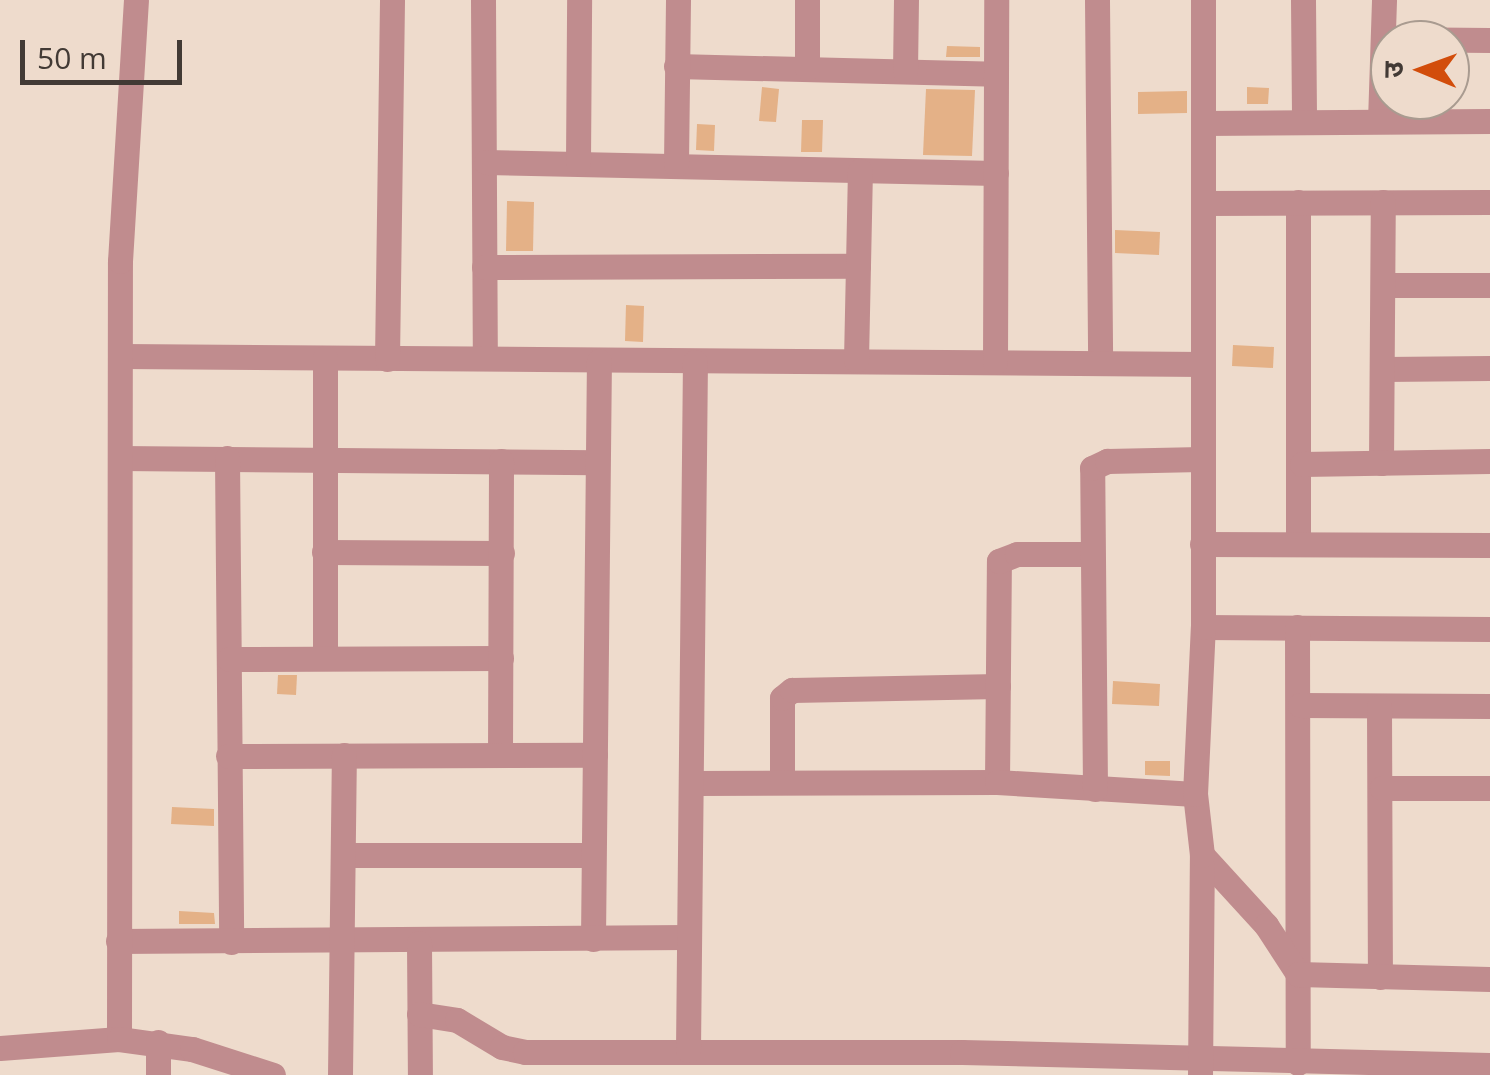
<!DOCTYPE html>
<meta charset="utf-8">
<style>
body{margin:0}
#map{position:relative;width:1490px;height:1075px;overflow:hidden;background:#eedbcc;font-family:"Open Sans","Noto Sans Devanagari",sans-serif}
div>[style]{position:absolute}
.building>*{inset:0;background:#e4b187}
.minor>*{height:25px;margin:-12.5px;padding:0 12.5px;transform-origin:12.5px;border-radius:12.5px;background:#c08c8e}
span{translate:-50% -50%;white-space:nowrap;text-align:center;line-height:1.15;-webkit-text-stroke:10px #eedbcc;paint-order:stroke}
.north{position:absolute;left:1370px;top:20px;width:100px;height:100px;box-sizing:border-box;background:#eedbcc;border:2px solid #a99b90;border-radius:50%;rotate:271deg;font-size:28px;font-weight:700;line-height:40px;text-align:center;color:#423a35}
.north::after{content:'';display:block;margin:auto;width:35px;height:45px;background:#d24d0b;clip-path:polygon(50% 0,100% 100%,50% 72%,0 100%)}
.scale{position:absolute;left:20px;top:40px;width:162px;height:45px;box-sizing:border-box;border:5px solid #423a35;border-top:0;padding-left:12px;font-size:30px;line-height:35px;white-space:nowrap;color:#423a35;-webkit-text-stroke:8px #eedbcc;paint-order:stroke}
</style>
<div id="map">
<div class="building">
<div style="clip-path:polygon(947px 46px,980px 47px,980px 57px,946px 57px)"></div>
<div style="clip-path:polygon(762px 87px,779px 89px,776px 122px,759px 121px)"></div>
<div style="clip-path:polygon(1247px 87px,1269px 88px,1268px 104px,1247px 104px)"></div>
<div style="clip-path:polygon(926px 89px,975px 90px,972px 156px,923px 155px)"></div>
<div style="clip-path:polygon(1187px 91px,1187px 113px,1138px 114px,1138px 92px)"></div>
<div style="clip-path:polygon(802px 120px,823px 120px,822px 152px,801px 152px)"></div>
<div style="clip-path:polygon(697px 124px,715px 125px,714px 151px,696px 150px)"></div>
<div style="clip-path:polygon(507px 201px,534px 202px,533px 251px,506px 251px)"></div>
<div style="clip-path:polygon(1115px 230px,1160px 232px,1159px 255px,1115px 253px)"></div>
<div style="clip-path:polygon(626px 305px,644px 306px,643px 342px,625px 341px)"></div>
<div style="clip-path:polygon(1233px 345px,1274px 347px,1273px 368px,1232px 366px)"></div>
<div style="clip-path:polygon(278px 675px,297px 675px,296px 695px,277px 694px)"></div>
<div style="clip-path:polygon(1113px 681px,1160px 684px,1159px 706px,1112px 704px)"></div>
<div style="clip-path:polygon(1145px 761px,1170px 761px,1170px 776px,1145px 775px)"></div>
<div style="clip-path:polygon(172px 807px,214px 809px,214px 826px,171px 824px)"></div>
<div style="clip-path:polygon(179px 911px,214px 913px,215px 924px,179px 924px)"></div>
</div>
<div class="minor">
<div style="left:483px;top:0;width:357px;rotate:89.7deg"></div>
<div style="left:1097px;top:0;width:363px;rotate:89.5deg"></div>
<div style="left:1303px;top:0;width:121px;rotate:89.5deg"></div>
<div style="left:1383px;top:39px;width:107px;rotate:0.5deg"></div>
<div style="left:676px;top:66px;width:319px;rotate:1.4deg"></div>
<div style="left:807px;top:68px;width:68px;rotate:-90deg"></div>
<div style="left:905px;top:71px;width:71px;rotate:-89.2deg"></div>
<div style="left:1380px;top:121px;width:121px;rotate:-88.1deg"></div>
<div style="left:1203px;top:123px;width:287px;rotate:-0.4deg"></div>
<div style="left:486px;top:162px;width:510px;rotate:1.24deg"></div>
<div style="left:578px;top:162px;width:162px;rotate:-89.6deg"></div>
<div style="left:676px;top:164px;width:164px;rotate:-89.3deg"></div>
<div style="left:1298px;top:202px;width:341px;rotate:90deg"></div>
<div style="left:1203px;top:203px;width:287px;rotate:-0.2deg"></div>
<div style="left:484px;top:267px;width:374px;rotate:-0.2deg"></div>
<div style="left:1383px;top:285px;width:107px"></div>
<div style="left:122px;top:356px;width:1081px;rotate:0.42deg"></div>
<div style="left:387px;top:359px;width:359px;rotate:-89.2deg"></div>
<div style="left:856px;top:360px;width:189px;rotate:-88.8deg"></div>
<div style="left:995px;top:362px;width:362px;rotate:-89.8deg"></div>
<div style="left:1384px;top:369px;width:106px;rotate:-0.5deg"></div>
<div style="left:120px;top:458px;width:476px;rotate:0.5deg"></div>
<div style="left:227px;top:458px;width:484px;rotate:89.5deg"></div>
<div style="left:1381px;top:463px;width:261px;rotate:-89.6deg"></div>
<div style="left:1302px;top:464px;width:188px;rotate:-0.9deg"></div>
<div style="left:1202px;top:544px;width:288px;rotate:0.2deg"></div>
<div style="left:324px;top:552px;width:178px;rotate:0.3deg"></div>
<div style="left:1203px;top:627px;width:287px;rotate:0.4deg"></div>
<div style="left:1297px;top:627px;width:436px;rotate:89.9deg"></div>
<div style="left:325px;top:658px;width:300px;rotate:-90deg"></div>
<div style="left:229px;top:659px;width:272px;rotate:-0.2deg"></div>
<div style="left:1300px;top:705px;width:190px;rotate:0.3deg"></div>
<div style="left:1379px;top:707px;width:270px;rotate:89.8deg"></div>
<div style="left:500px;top:754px;width:293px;rotate:-89.8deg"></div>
<div style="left:228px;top:756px;width:367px;rotate:-0.2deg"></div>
<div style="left:782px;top:781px;width:83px;rotate:-90deg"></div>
<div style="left:782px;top:698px;width:13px;rotate:-39deg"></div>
<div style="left:792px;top:690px;width:206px;rotate:-1.1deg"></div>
<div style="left:997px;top:782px;width:221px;rotate:-89.5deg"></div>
<div style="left:999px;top:561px;width:19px;rotate:-21deg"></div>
<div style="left:1017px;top:554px;width:75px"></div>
<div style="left:696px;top:783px;width:301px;rotate:-0.2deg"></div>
<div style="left:997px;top:782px;width:198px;rotate:3.5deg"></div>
<div style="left:1382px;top:788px;width:108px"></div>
<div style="left:1095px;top:789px;width:321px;rotate:-90.5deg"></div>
<div style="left:1092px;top:468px;width:17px;rotate:-25deg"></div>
<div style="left:1107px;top:461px;width:94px;rotate:-1.2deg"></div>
<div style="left:345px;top:855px;width:247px"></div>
<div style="left:1202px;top:855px;width:95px;rotate:47.6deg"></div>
<div style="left:1266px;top:925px;width:59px;rotate:56.9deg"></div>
<div style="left:1298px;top:974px;width:192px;rotate:1.5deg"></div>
<div style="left:593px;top:939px;width:578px;rotate:-89.41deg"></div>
<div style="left:118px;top:941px;width:570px;rotate:-0.4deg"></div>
<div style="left:419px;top:943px;width:132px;rotate:89.6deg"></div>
<div style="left:419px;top:1014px;width:38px;rotate:9deg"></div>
<div style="left:457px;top:1020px;width:52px;rotate:31deg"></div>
<div style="left:502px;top:1047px;width:24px;rotate:12deg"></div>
<div style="left:525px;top:1052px;width:437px"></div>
<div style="left:962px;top:1052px;width:528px;rotate:1.41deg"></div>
<div style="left:119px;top:1039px;width:778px;rotate:-89.93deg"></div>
<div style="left:120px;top:261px;width:261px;rotate:-86.5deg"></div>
<div style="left:0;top:1048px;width:119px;rotate:-4.3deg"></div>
<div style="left:119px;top:1039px;width:74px;rotate:7.8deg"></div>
<div style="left:192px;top:1049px;width:85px;rotate:17.8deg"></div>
<div style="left:688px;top:1050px;width:688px;rotate:-89.42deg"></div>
<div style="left:158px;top:1075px;width:33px;rotate:-90deg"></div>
<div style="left:340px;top:1075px;width:320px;rotate:-89.3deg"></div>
<div style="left:1200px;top:1075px;width:220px;rotate:-89.5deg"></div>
<div style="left:1202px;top:855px;width:61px;rotate:-96.5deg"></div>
<div style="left:1195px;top:794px;width:167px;rotate:-87.3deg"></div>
<div style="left:1203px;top:627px;width:627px;rotate:-90deg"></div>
</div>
<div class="north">उ</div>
<div class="scale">50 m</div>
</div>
